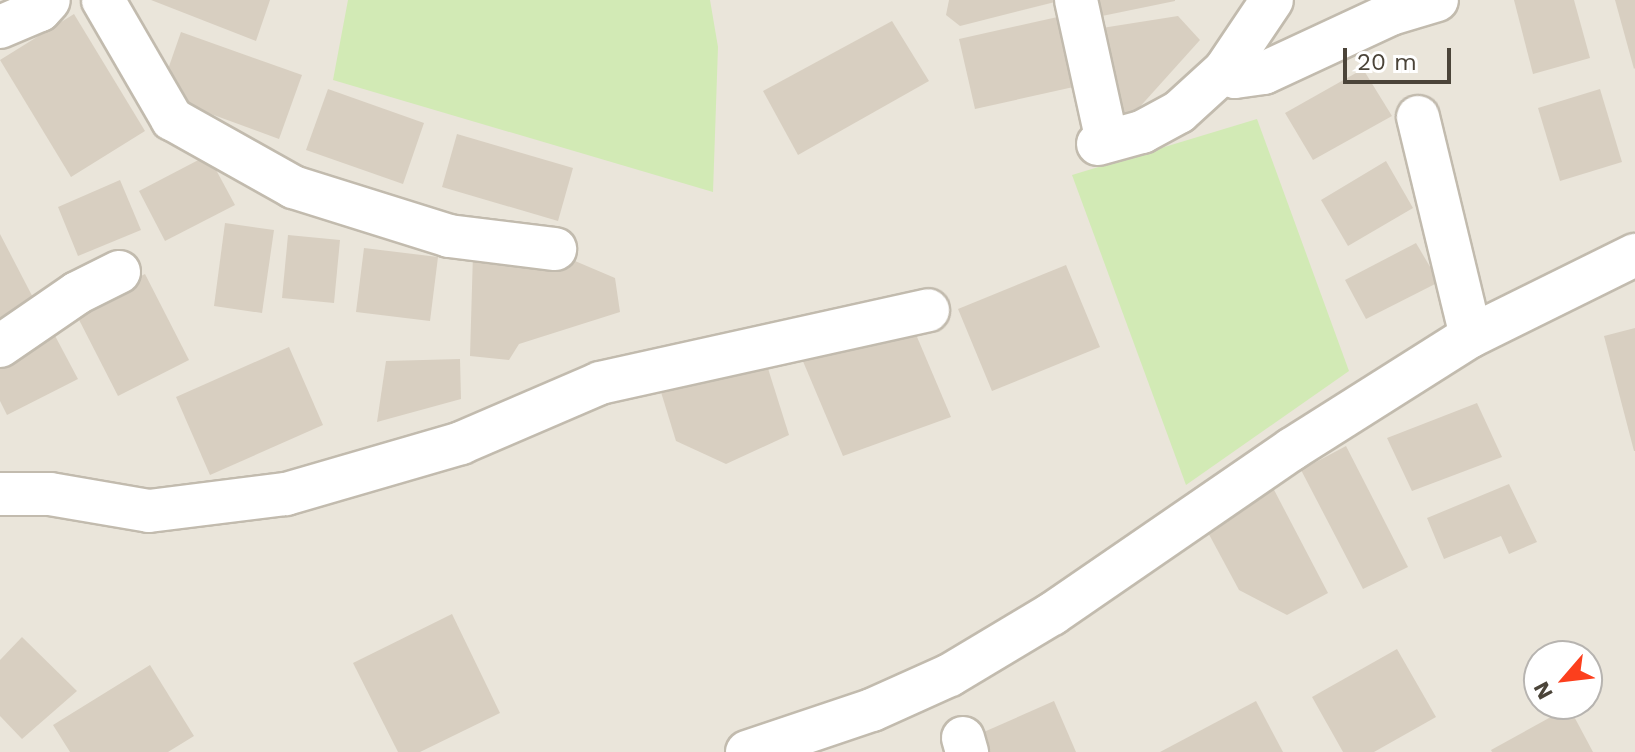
<!DOCTYPE html>
<style>
body{margin:0}
#map{position:relative;width:1635px;height:752px;overflow:hidden;background:#f6f3ec;font-family:"Work Sans",sans-serif}
div>[style]{position:absolute}
.residential>*{inset:0;background:#eae5da}
.green>*{inset:0;background:#d2eab5}
.building>*{inset:0;background:#d8cfc1}
.roads{filter:drop-shadow(2px 0 #c2bbae) drop-shadow(-2px 0 #c2bbae) drop-shadow(0 2px #c2bbae) drop-shadow(0 -2px #c2bbae)}
.minor>*{height:42px;margin:-21px;padding:0 21px;transform-origin:21px;border-radius:21px;background:#fff}
span{translate:-50% -50%;white-space:nowrap;text-align:center;line-height:1.15;-webkit-text-stroke:8px #fff;paint-order:stroke}
.north{position:absolute;left:1523px;top:640px;width:80px;height:80px;box-sizing:border-box;background:#fff;border:2px solid #b7b4b0;border-radius:50%;rotate:242deg;font-size:22px;font-weight:700;line-height:32px;text-align:center;color:#4b4439}
.north::after{content:'';display:block;margin:auto;width:28px;height:36px;background:#fc3f1d;clip-path:polygon(50% 0,100% 100%,50% 72%,0 100%)}
.scale{position:absolute;left:1343px;top:48px;width:108px;height:36px;box-sizing:border-box;border:4px solid #4b4439;border-top:0;padding-left:10px;font-size:24px;line-height:28px;white-space:nowrap;color:#4b4439;-webkit-text-stroke:6px #fff;paint-order:stroke}
</style>
<div id="map">
<div class="residential">
<div style="clip-path:polygon(evenodd,0 0,1635px 0,1635px 752px,0 752px,0 0,1539px 656px,1587px 656px,1587px 704px,1539px 704px,1539px 656px)"></div>
</div>
<div class="green">
<div style="clip-path:polygon(348px 0,710px 0,718px 47px,713px 192px,333px 80px)"></div>
<div style="clip-path:polygon(1257px 119px,1349px 371px,1186px 485px,1072px 175px)"></div>
</div>
<div class="building">
<div style="clip-path:polygon(151px 0,270px 0,256px 41px)"></div>
<div style="clip-path:polygon(949px 0,1059px 0,1059px 1px,960px 26px,946px 15px)"></div>
<div style="clip-path:polygon(1099px 0,1175px 0,1175px 1px,1102px 16px)"></div>
<div style="clip-path:polygon(1514px 0,1574px 0,1590px 58px,1533px 74px)"></div>
<div style="clip-path:polygon(1615px 0,1635px 0,1635px 68px,1634px 69px)"></div>
<div style="clip-path:polygon(74px 14px,145px 131px,71px 177px,0 60px)"></div>
<div style="clip-path:polygon(1071px 14px,1087px 84px,975px 109px,959px 39px)"></div>
<div style="clip-path:polygon(1178px 16px,1200px 40px,1128px 120px,1116px 108px,1102px 28px)"></div>
<div style="clip-path:polygon(892px 21px,929px 81px,798px 155px,763px 91px)"></div>
<div style="clip-path:polygon(181px 32px,302px 75px,279px 139px,159px 95px)"></div>
<div style="clip-path:polygon(1363px 69px,1392px 116px,1313px 160px,1285px 113px)"></div>
<div style="clip-path:polygon(328px 89px,424px 123px,403px 184px,306px 150px)"></div>
<div style="clip-path:polygon(1600px 89px,1622px 162px,1560px 181px,1538px 108px)"></div>
<div style="clip-path:polygon(457px 134px,573px 168px,558px 221px,442px 187px)"></div>
<div style="clip-path:polygon(208px 155px,235px 205px,165px 241px,139px 191px)"></div>
<div style="clip-path:polygon(1386px 161px,1413px 208px,1348px 246px,1321px 200px)"></div>
<div style="clip-path:polygon(120px 180px,141px 230px,78px 256px,58px 207px)"></div>
<div style="clip-path:polygon(225px 223px,274px 230px,262px 313px,214px 306px)"></div>
<div style="clip-path:polygon(0 234px,40px 311px,0 332px)"></div>
<div style="clip-path:polygon(288px 235px,340px 240px,334px 303px,282px 298px)"></div>
<div style="clip-path:polygon(1416px 243px,1439px 282px,1366px 319px,1345px 280px)"></div>
<div style="clip-path:polygon(364px 248px,438px 257px,430px 321px,356px 312px)"></div>
<div style="clip-path:polygon(473px 253px,575px 261px,615px 278px,620px 312px,519px 344px,509px 360px,470px 356px)"></div>
<div style="clip-path:polygon(1066px 265px,1100px 347px,992px 391px,958px 309px)"></div>
<div style="clip-path:polygon(145px 274px,189px 360px,118px 396px,74px 310px)"></div>
<div style="clip-path:polygon(909px 318px,951px 417px,843px 456px,802px 359px)"></div>
<div style="clip-path:polygon(1635px 328px,1635px 451px,1634px 451px,1604px 336px)"></div>
<div style="clip-path:polygon(53px 332px,78px 379px,7px 415px,0 401px,0 360px)"></div>
<div style="clip-path:polygon(289px 347px,323px 425px,210px 475px,176px 397px)"></div>
<div style="clip-path:polygon(460px 359px,461px 399px,377px 422px,386px 361px)"></div>
<div style="clip-path:polygon(765px 359px,789px 435px,726px 464px,676px 441px,657px 379px)"></div>
<div style="clip-path:polygon(1477px 403px,1502px 457px,1412px 491px,1387px 438px)"></div>
<div style="clip-path:polygon(1346px 446px,1408px 567px,1363px 589px,1301px 470px)"></div>
<div style="clip-path:polygon(1509px 484px,1537px 542px,1509px 554px,1501px 536px,1444px 559px,1427px 518px)"></div>
<div style="clip-path:polygon(1272px 486px,1328px 593px,1287px 615px,1239px 590px,1205px 527px)"></div>
<div style="clip-path:polygon(452px 614px,500px 713px,420px 752px,398px 752px,353px 663px)"></div>
<div style="clip-path:polygon(22px 637px,77px 691px,22px 739px,0 716px,0 660px)"></div>
<div style="clip-path:polygon(1397px 649px,1436px 717px,1374px 752px,1343px 752px,1312px 697px)"></div>
<div style="clip-path:polygon(150px 665px,194px 736px,168px 752px,70px 752px,53px 725px)"></div>
<div style="clip-path:polygon(1054px 701px,1076px 752px,984px 752px,977px 735px)"></div>
<div style="clip-path:polygon(1256px 701px,1283px 752px,1160px 752px)"></div>
<div style="clip-path:polygon(1569px 707px,1593px 752px,1492px 752px,1491px 750px)"></div>
</div>
<div class="roads">
<div class="minor">
<div style="left:103px;top:0;width:138px;rotate:59.9deg"></div>
<div style="left:172px;top:119px;width:139px;rotate:29.3deg"></div>
<div style="left:293px;top:187px;width:164px;rotate:17.4deg"></div>
<div style="left:449px;top:236px;width:107px;rotate:7deg"></div>
<div style="left:1076px;top:0;width:144px;rotate:77.6deg"></div>
<div style="left:0;top:27px;width:43px;rotate:-23deg"></div>
<div style="left:40px;top:10px;width:13px;rotate:-48deg"></div>
<div style="left:1225px;top:70px;width:12px;rotate:35deg"></div>
<div style="left:1235px;top:77px;width:29px;rotate:-8deg"></div>
<div style="left:1264px;top:73px;width:140px;rotate:-24.9deg"></div>
<div style="left:1391px;top:14px;width:48px;rotate:-16.9deg"></div>
<div style="left:1418px;top:117px;width:225px;rotate:76.4deg"></div>
<div style="left:1098px;top:144px;width:46px;rotate:-15.3deg"></div>
<div style="left:1142px;top:132px;width:42px;rotate:-28.4deg"></div>
<div style="left:1179px;top:112px;width:62px;rotate:-42.4deg"></div>
<div style="left:1225px;top:70px;width:84px;rotate:-56.1deg"></div>
<div style="left:0;top:346px;width:93px;rotate:-34.5deg"></div>
<div style="left:77px;top:293px;width:47px;rotate:-26.6deg"></div>
<div style="left:0;top:494px;width:50px"></div>
<div style="left:50px;top:494px;width:100px;rotate:9.7deg"></div>
<div style="left:149px;top:511px;width:138px;rotate:-7.1deg"></div>
<div style="left:286px;top:494px;width:182px;rotate:-16.2deg"></div>
<div style="left:461px;top:443px;width:151px;rotate:-23.3deg"></div>
<div style="left:600px;top:383px;width:336px;rotate:-12.5deg"></div>
<div style="left:963px;top:738px;width:15px;rotate:74deg"></div>
<div style="left:747px;top:752px;width:132px;rotate:-18.6deg"></div>
<div style="left:872px;top:710px;width:85px;rotate:-24.2deg"></div>
<div style="left:950px;top:675px;width:119px;rotate:-30.9deg"></div>
<div style="left:1052px;top:614px;width:291px;rotate:-34.5deg"></div>
<div style="left:1292px;top:449px;width:212px;rotate:-32.3deg"></div>
<div style="left:1471px;top:336px;width:183px;rotate:-26.3deg"></div>
</div>
</div>
<div class="north">N</div>
<div class="scale">20 m</div>
</div>
